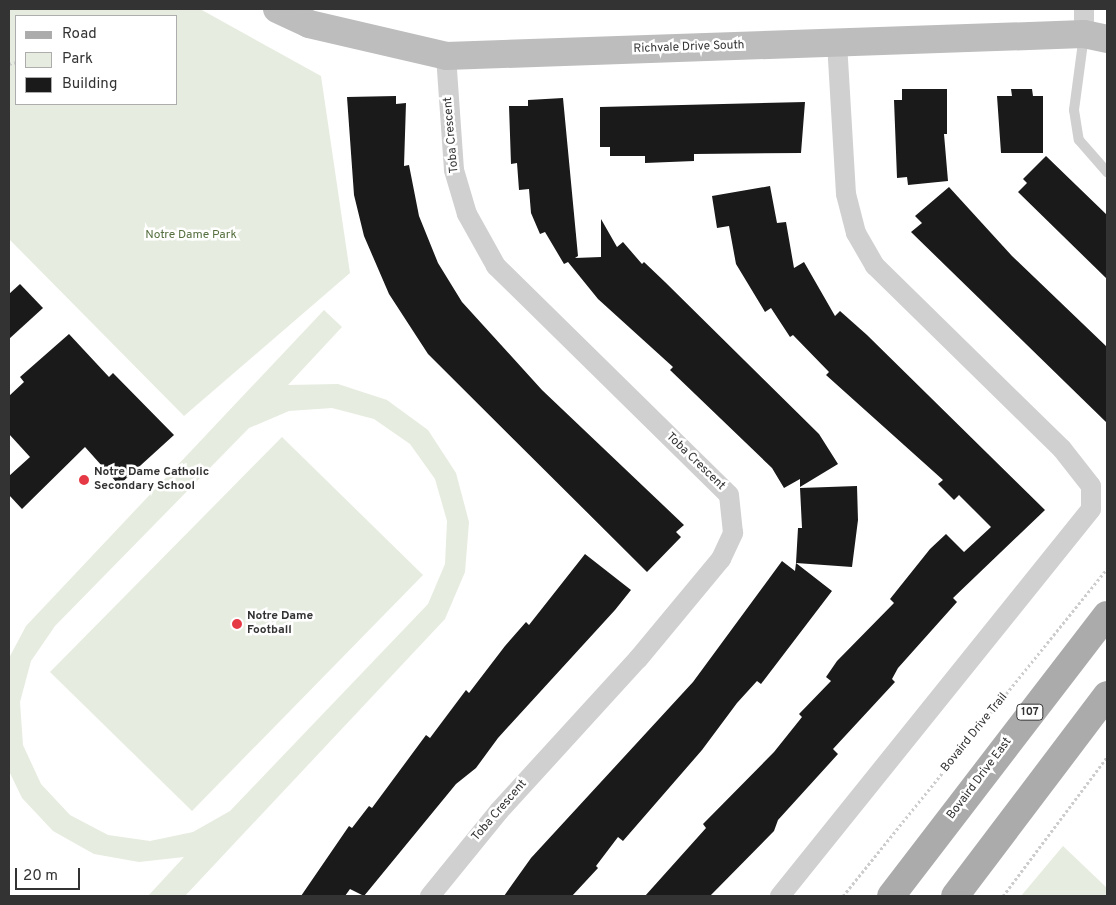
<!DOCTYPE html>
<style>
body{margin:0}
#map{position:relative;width:1116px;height:905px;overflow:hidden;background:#fff;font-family:Overpass,sans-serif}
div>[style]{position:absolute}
.green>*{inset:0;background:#e6ecdf}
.building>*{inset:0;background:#1a1a1a}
.path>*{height:3px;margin-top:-1.5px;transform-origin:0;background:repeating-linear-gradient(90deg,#cdcdcd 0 2.5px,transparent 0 5px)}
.lane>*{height:10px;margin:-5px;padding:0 5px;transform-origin:5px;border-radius:5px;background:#d0d0d0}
.street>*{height:20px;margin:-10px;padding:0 10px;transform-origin:10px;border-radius:10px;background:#d0d0d0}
.secondary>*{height:28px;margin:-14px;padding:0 14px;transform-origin:14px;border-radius:14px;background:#bdbdbd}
.primary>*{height:28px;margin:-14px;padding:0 14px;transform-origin:14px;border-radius:14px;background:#ababab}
.dots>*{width:14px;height:14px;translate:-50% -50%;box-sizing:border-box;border:2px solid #fff;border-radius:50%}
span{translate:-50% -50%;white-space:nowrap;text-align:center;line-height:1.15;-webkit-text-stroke:5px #fff;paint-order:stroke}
.shield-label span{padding:1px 4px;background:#fff;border:1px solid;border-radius:4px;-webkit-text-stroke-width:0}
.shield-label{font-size:11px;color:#333;font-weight:700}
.street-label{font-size:12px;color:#333}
.park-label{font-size:12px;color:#56703f}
.poi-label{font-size:12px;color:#333;font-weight:700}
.left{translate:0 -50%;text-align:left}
.frame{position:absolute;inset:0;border:10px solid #333;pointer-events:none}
.legend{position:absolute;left:15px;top:15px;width:162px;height:90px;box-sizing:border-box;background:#fff;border:1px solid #adadad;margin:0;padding:6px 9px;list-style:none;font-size:15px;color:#333}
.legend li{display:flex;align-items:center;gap:10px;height:25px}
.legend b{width:25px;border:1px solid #adadad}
.scale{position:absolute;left:15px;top:868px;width:65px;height:22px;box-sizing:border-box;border:2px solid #333;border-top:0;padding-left:6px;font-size:15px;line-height:18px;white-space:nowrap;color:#333;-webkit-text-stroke:4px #fff;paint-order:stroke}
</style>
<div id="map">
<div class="green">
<div style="clip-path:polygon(evenodd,9px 9px,200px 9px,321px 76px,350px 273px,184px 416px,9px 239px,9px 9px,16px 16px,176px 16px,176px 104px,16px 104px,16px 16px)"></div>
<div style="clip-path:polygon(evenodd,324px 310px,342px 327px,288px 385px,338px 384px,387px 400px,428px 430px,456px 473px,469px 522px,465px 572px,445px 619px,185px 896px,148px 896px,184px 857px,139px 862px,94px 854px,53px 831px,22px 798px,9px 771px,9px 658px,26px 626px,324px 310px,332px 408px,374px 419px,410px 444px,435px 479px,447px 521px,445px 564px,428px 604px,230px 811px,193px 832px,150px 841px,108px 835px,70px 815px,41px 784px,23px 745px,20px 702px,31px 661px,55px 626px,249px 428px,289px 411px,332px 408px)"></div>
<div style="clip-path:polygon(282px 437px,423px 575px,192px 811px,50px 672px)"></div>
<div style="clip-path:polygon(1063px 846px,1107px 888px,1107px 896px,1021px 896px)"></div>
</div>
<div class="building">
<div style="clip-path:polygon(902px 89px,947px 89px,947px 134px,944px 134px,948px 181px,908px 185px,907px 177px,897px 178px,894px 100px,902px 100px)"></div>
<div style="clip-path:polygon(1011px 89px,1032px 89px,1033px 96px,1043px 96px,1043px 153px,1001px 153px,997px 96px,1012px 96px)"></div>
<div style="clip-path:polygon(396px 96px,396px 104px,406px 103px,404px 166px,409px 165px,419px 216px,438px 263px,462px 302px,542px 390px,684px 525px,676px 532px,681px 537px,647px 572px,428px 354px,389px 294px,364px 236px,354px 195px,347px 97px)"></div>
<div style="clip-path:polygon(563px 98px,578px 256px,575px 258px,601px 257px,601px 219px,617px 247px,623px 242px,642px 264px,644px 262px,665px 282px,819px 434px,838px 464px,800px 487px,800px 479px,784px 488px,772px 468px,670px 370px,673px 367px,598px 299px,568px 262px,564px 264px,545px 232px,540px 234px,531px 213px,529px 189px,519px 190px,517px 163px,511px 164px,509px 106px,528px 106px,528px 100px)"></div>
<div style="clip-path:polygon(805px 102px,801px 153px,694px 154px,694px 161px,645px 163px,645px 156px,610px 156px,610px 147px,600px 147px,600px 107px)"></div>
<div style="clip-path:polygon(1046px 156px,1107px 215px,1107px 279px,1018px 192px,1027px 183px,1023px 179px)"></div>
<div style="clip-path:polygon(770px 186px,777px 223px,786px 222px,794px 268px,804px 262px,835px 316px,840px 311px,867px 335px,1045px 510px,953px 598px,957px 602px,898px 668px,892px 679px,895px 682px,833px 749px,838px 754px,778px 820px,774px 831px,710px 896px,645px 896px,706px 828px,703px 824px,774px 752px,802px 717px,799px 714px,831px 681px,826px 677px,837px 661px,894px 603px,890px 599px,930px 549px,946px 534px,964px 552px,991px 527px,959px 495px,954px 500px,938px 484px,943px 480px,826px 375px,829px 372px,793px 335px,790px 337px,771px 308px,765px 312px,736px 264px,729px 226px,717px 228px,712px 196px)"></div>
<div style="clip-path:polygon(949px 187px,1012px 256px,1107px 347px,1107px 423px,911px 232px,922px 223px,915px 216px)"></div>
<div style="clip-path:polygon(20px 284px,43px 308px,9px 339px,9px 294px)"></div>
<div style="clip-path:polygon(69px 334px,109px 377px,113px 373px,174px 435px,119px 485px,85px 447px,22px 509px,9px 495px,9px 476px,30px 457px,9px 434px,9px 396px,24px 382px,20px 377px)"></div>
<div style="clip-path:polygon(857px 486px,858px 520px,852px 567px,796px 563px,798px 528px,802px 528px,800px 488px)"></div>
<div style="clip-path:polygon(585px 554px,631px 590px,615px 610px,498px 738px,476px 768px,456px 784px,364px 896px,350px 889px,345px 896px,301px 896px,349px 826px,352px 828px,369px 806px,372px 808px,426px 735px,430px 738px,466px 690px,469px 693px,505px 646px,526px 622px,529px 625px)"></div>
<div style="clip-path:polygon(782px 561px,795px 571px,796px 563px,832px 591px,761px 684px,757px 681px,737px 703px,702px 750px,623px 841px,618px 837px,596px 866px,598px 868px,572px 896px,504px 896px,531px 858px,693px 682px)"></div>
</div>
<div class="path">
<div style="left:9px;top:64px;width:7px;rotate:-16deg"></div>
<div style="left:843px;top:896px;width:420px;rotate:-51.1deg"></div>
<div style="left:1003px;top:896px;width:174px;rotate:-53.2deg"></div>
</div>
<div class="lane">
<div style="left:1084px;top:35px;width:76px;rotate:97.6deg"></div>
<div style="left:1074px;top:110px;width:30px;rotate:81deg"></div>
<div style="left:1079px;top:140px;width:43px;rotate:48.8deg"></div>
</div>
<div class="street">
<div style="left:1084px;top:9px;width:25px;rotate:90deg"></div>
<div style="left:430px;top:896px;width:109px;rotate:-50.9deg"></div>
<div style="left:499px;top:811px;width:206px;rotate:-47.6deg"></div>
<div style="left:638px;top:659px;width:130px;rotate:-50.3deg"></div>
<div style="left:721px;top:559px;width:29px;rotate:-65deg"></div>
<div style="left:733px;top:533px;width:38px;rotate:-96deg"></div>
<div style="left:729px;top:495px;width:327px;rotate:-135.5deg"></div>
<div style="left:496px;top:266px;width:60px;rotate:-119.1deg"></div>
<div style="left:467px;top:214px;width:46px;rotate:-106.5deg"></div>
<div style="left:454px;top:170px;width:114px;rotate:-94deg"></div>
<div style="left:780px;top:896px;width:496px;rotate:-51.2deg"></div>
<div style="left:1091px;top:509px;width:23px;rotate:-90deg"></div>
<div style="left:1091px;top:486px;width:47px;rotate:-128.1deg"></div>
<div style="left:1062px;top:449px;width:262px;rotate:-135.6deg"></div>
<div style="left:875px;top:266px;width:38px;rotate:-120deg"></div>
<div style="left:856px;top:233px;width:40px;rotate:-104.4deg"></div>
<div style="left:846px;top:194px;width:150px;rotate:-93.4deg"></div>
</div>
<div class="secondary">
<div style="left:277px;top:9px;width:35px;rotate:25deg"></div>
<div style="left:309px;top:24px;width:141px;rotate:13.1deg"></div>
<div style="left:446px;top:56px;width:638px;rotate:-1.97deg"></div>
<div style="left:1084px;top:34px;width:24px;rotate:12deg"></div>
</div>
<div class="primary">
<div style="left:891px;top:896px;width:354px;rotate:-52.5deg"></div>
<div style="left:955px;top:896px;width:252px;rotate:-52.9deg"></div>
</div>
<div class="dots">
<div style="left:84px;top:480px;background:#e63946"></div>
<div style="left:237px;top:624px;background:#e63946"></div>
</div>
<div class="shield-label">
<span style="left:1030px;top:712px">107</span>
</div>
<div class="street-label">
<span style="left:689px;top:48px;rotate:-2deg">Richvale Drive South</span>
<span style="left:452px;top:135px;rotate:-95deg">Toba Crescent</span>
<span style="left:695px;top:462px;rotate:44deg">Toba Crescent</span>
<span style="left:975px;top:733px;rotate:-51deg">Bovaird Drive Trail</span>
<span style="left:980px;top:779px;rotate:-53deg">Bovaird Drive East</span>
<span style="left:500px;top:811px;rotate:-49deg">Toba Crescent</span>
</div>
<div class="park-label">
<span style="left:191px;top:236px">Notre Dame Park</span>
</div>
<div class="poi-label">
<span class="left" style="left:94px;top:480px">Notre Dame Catholic<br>Secondary School</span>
<span class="left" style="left:247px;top:624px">Notre Dame<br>Football</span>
</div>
<div class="frame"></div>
<ul class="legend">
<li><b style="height:6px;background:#ababab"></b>Road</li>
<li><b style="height:14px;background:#e6ecdf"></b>Park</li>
<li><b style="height:14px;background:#1a1a1a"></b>Building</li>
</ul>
<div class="scale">20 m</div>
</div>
